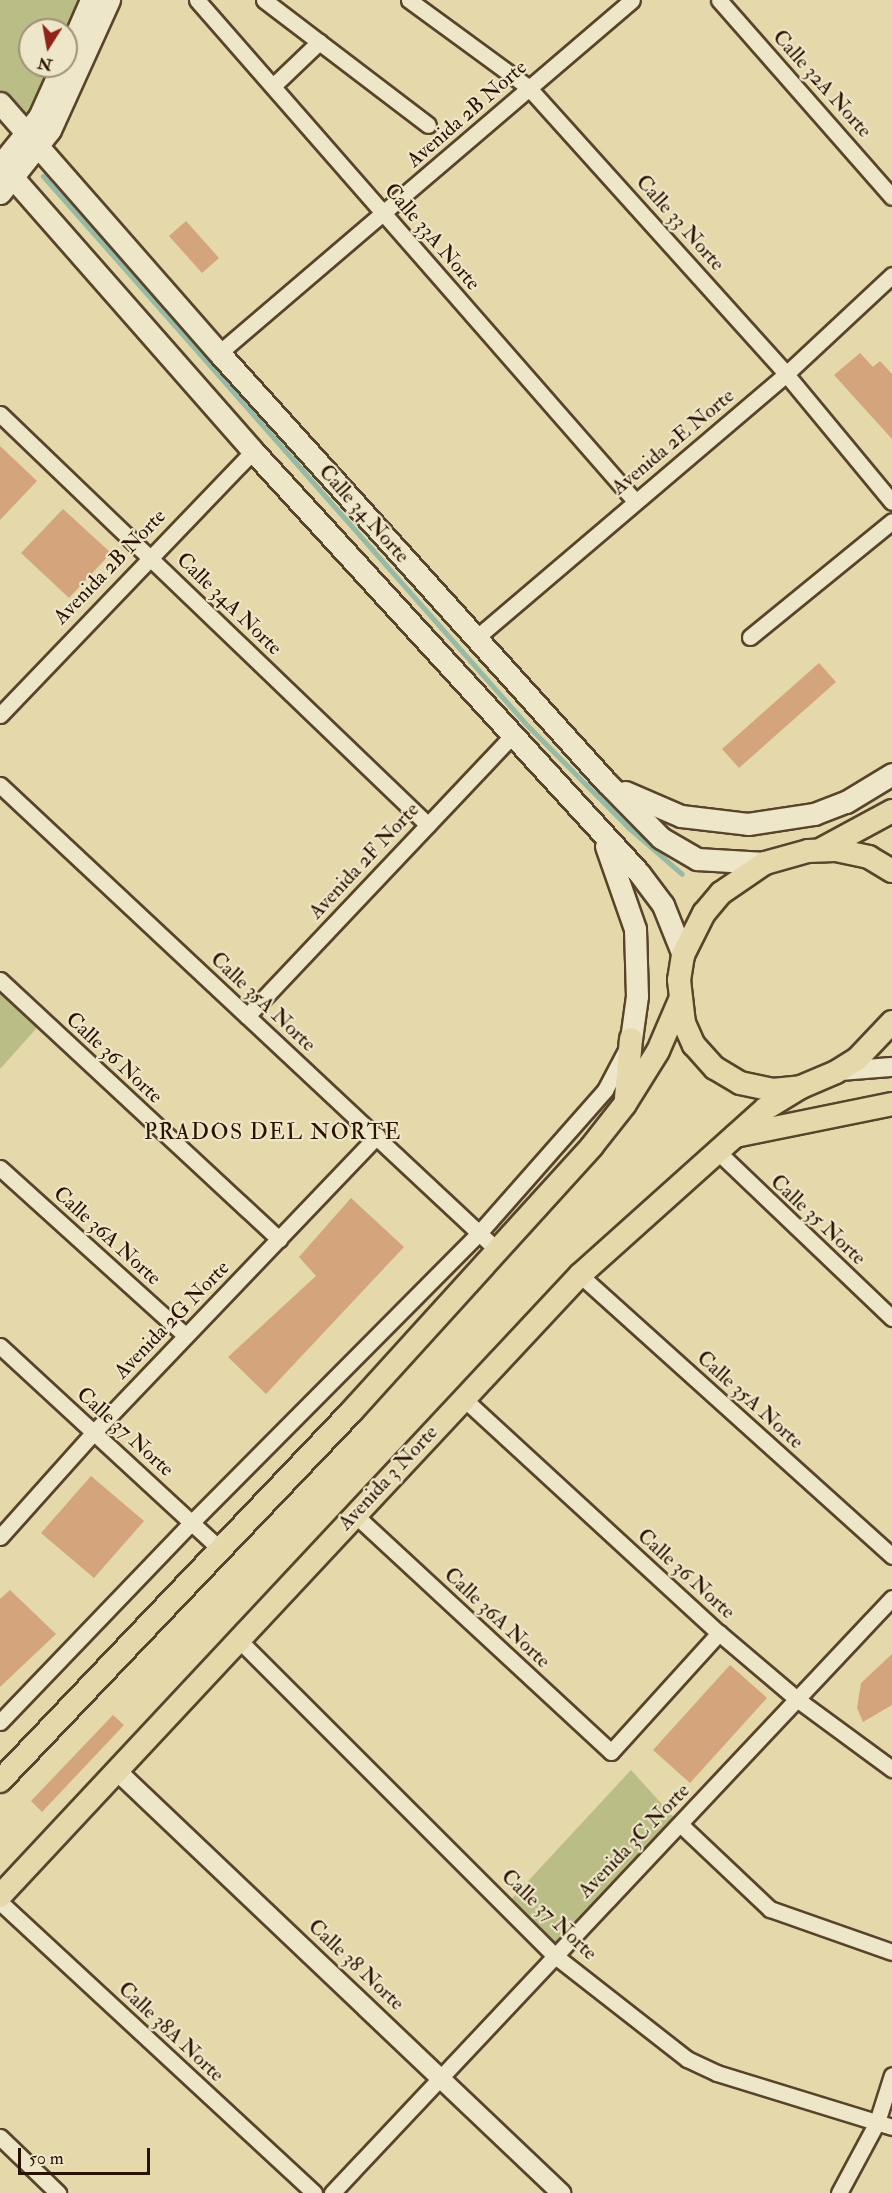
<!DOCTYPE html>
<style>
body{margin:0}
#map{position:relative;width:892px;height:2193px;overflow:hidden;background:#e5d8aa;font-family:"IM FELL Double Pica",serif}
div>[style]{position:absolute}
.green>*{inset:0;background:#babd85}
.stream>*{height:5px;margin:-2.5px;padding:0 2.5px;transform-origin:2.5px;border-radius:2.5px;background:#96baa6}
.building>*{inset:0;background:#d4a47d}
.roads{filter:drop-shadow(2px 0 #58442a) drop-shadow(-2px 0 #58442a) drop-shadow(0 2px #58442a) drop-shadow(0 -2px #58442a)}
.minor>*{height:15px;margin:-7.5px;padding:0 7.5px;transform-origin:7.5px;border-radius:7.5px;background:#eee6c8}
.tertiary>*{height:18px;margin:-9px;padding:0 9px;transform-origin:9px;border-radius:9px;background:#eee6c8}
.secondary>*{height:21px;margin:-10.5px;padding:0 10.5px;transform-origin:10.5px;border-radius:10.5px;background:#eee6c8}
.primary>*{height:22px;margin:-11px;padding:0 11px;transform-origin:11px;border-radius:11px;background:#e5d8aa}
span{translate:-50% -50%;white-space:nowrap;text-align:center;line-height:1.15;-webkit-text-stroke:4.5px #eee6c8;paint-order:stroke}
.street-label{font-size:21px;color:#291200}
.neighbourhood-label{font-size:22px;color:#291200;letter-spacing:1.5px}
.north{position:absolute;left:18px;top:18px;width:60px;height:60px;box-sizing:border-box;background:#eee6c8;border:2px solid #9f9178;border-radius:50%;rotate:191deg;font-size:16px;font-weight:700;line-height:24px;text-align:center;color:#291200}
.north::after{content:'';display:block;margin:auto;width:21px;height:27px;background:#8f2418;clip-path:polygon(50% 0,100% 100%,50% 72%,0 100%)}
.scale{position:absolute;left:18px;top:2148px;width:132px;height:27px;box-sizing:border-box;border:3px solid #291200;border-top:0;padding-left:8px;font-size:18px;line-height:21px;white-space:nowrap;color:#291200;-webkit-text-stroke:4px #eee6c8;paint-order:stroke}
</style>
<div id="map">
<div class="green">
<div style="clip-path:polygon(0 0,91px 0,66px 57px,66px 30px,30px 30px,30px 66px,62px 66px,27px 133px,0 103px)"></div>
<div style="clip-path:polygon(0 980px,43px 1021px,0 1069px)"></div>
<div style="clip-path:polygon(631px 1770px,680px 1824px,554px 1955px,506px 1905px)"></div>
</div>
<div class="stream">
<div style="left:43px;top:176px;width:729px;rotate:48.61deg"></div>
<div style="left:525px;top:723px;width:148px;rotate:45.3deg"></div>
<div style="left:629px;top:828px;width:70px;rotate:41deg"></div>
</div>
<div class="building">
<div style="clip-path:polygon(186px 221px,219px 258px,202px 273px,169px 236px)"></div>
<div style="clip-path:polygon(860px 353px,873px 367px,880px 361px,892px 374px,892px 439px,834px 375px)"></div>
<div style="clip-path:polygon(0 446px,37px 481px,0 520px)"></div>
<div style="clip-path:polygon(63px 509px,111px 553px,69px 598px,21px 553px)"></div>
<div style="clip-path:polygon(819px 663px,836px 682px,739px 768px,722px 749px)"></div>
<div style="clip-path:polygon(351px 1198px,404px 1247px,266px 1394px,228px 1357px,316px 1276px,299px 1257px)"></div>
<div style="clip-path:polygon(91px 1476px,144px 1521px,94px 1578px,41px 1533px)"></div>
<div style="clip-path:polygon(10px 1590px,56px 1634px,0 1687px,0 1599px)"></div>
<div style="clip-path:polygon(892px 1654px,892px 1705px,863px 1722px,857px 1708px,861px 1683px)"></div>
<div style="clip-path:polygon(730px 1665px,767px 1698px,690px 1783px,653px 1750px)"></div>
<div style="clip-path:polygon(113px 1715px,124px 1725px,42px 1812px,31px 1801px)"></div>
</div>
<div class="roads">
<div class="minor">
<div style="left:197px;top:0;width:665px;rotate:48.84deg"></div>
<div style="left:264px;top:0;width:206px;rotate:37.3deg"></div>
<div style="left:409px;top:0;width:147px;rotate:36.2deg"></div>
<div style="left:528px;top:87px;width:386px;rotate:48deg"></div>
<div style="left:786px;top:374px;width:166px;rotate:50.4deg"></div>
<div style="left:719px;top:0;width:262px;rotate:48.7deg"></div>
<div style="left:273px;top:86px;width:64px;rotate:-43.7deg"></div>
<div style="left:219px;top:353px;width:543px;rotate:-40.52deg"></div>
<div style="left:0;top:414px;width:593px;rotate:43.84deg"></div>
<div style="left:750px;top:637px;width:183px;rotate:-39.2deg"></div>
<div style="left:476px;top:638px;width:407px;rotate:-40.4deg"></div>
<div style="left:786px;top:374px;width:145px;rotate:-43deg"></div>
<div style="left:0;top:715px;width:366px;rotate:-46.2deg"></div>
<div style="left:0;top:785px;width:679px;rotate:43.09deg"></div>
<div style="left:0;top:980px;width:381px;rotate:42.9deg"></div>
<div style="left:247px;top:1016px;width:387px;rotate:-46.6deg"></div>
<div style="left:717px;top:1151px;width:242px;rotate:43.7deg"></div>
<div style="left:0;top:1168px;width:249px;rotate:42.1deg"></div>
<div style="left:580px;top:1275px;width:420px;rotate:42deg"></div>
<div style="left:0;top:1346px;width:299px;rotate:42.7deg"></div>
<div style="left:463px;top:1398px;width:348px;rotate:42.6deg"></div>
<div style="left:719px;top:1633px;width:104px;rotate:40.3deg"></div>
<div style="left:798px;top:1700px;width:117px;rotate:36.3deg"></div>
<div style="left:354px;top:1514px;width:350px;rotate:42.8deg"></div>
<div style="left:611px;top:1752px;width:161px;rotate:-47.8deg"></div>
<div style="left:0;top:1537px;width:141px;rotate:-48.2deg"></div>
<div style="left:94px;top:1432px;width:410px;rotate:-46.3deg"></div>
<div style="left:238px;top:1639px;width:447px;rotate:45deg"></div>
<div style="left:554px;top:1955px;width:169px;rotate:38deg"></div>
<div style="left:687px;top:2059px;width:33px;rotate:25deg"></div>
<div style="left:717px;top:2073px;width:183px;rotate:17.1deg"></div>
<div style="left:0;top:1722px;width:277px;rotate:-46.2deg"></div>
<div style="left:192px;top:1522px;width:407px;rotate:-45.2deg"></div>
<div style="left:479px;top:1233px;width:191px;rotate:-48.6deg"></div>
<div style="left:605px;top:1090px;width:45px;rotate:-62.3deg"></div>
<div style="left:680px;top:1824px;width:124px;rotate:43.4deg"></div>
<div style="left:770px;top:1909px;width:129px;rotate:19.4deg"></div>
<div style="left:0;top:1902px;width:428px;rotate:42.8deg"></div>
<div style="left:0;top:2137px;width:81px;rotate:44deg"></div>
<div style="left:332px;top:2193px;width:817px;rotate:-46.74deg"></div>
<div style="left:839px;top:2193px;width:81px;rotate:-61.8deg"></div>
<div style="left:877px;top:2122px;width:49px;rotate:-72.3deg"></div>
</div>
<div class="tertiary">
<div style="left:840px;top:1071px;width:52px;rotate:-4.4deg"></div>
<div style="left:117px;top:1771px;width:613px;rotate:43.54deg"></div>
</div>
<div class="secondary">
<div style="left:66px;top:57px;width:62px;rotate:-66.3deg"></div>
<div style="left:0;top:103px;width:332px;rotate:48.8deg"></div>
<div style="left:219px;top:353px;width:578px;rotate:47.95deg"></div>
<div style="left:606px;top:782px;width:78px;rotate:45.5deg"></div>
<div style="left:661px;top:838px;width:42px;rotate:30.3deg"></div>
<div style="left:697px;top:859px;width:68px;rotate:3.4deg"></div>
<div style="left:0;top:163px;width:383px;rotate:48.7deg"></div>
<div style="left:253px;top:451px;width:572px;rotate:47.55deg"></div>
<div style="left:639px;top:873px;width:40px;rotate:53deg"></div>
<div style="left:663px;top:905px;width:54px;rotate:68.2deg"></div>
<div style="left:0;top:165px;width:62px;rotate:-50.9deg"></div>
<div style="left:39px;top:117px;width:56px;rotate:-65.7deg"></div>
<div style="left:0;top:193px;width:80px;rotate:-51.6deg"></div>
<div style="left:50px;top:130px;width:143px;rotate:-65.6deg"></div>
<div style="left:625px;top:792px;width:61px;rotate:23.2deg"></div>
<div style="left:681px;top:816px;width:67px;rotate:6.8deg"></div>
<div style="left:748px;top:824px;width:67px;rotate:-8.6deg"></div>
<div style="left:814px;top:814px;width:34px;rotate:-21deg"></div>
<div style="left:846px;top:802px;width:54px;rotate:-31.3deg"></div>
<div style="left:606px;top:846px;width:88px;rotate:70.7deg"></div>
<div style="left:635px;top:929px;width:67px;rotate:88.3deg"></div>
<div style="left:637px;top:996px;width:43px;rotate:97.9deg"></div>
</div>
<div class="primary">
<div style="left:820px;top:850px;width:82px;rotate:-28.4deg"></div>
<div style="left:892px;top:871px;width:27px;rotate:-149deg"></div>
<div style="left:869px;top:857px;width:35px;rotate:-168deg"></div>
<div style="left:835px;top:850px;width:27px;rotate:178deg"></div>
<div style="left:808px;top:851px;width:45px;rotate:164.4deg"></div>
<div style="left:765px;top:863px;width:53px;rotate:145.7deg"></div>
<div style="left:721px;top:893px;width:26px;rotate:130deg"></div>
<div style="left:704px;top:913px;width:47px;rotate:116.6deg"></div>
<div style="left:683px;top:955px;width:25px;rotate:99deg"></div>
<div style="left:679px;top:980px;width:43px;rotate:83.4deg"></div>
<div style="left:684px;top:1023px;width:24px;rotate:66deg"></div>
<div style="left:694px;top:1045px;width:31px;rotate:48deg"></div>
<div style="left:715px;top:1068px;width:29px;rotate:31deg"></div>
<div style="left:740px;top:1083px;width:34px;rotate:12deg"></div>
<div style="left:773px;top:1090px;width:28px;rotate:-6deg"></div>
<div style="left:801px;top:1087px;width:38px;rotate:-23deg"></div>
<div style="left:836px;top:1072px;width:25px;rotate:-32deg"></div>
<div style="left:857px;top:1059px;width:51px;rotate:-46.6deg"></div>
<div style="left:626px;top:1098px;width:59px;rotate:-85.2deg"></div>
<div style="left:735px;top:1136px;width:160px;rotate:-11.5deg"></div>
<div style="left:0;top:1781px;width:509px;rotate:-46.43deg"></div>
<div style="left:351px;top:1412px;width:359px;rotate:-47.8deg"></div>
<div style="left:592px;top:1146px;width:53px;rotate:-51.8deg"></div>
<div style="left:625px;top:1104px;width:62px;rotate:-58.1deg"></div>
<div style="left:658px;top:1051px;width:56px;rotate:-66.7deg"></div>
<div style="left:0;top:1896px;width:850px;rotate:-46.96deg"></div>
<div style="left:580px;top:1275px;width:249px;rotate:-41.9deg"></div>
<div style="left:765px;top:1109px;width:42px;rotate:-31.4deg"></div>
</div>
</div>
<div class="street-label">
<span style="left:822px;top:84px;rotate:48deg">Calle 32A Norte</span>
<span style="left:467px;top:114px;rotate:-41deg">Avenida 2B Norte</span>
<span style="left:680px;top:223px;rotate:48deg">Calle 33 Norte</span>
<span style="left:432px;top:237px;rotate:49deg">Calle 33A Norte</span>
<span style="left:673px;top:442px;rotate:-40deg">Avenida 2E Norte</span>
<span style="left:364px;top:514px;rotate:48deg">Calle 34 Norte</span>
<span style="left:110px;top:567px;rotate:-46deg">Avenida 2B Norte</span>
<span style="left:229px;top:604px;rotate:44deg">Calle 34A Norte</span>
<span style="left:364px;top:861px;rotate:-47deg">Avenida 2F Norte</span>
<span style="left:263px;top:1002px;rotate:43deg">Calle 35A Norte</span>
<span style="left:114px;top:1058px;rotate:43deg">Calle 36 Norte</span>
<span style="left:818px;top:1220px;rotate:43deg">Calle 35 Norte</span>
<span style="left:107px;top:1236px;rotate:42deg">Calle 36A Norte</span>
<span style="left:172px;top:1320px;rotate:-46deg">Avenida 2G Norte</span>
<span style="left:750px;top:1400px;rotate:42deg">Calle 35A Norte</span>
<span style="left:125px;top:1432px;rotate:42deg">Calle 37 Norte</span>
<span style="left:388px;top:1478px;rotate:-47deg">Avenida 3 Norte</span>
<span style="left:686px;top:1574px;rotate:42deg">Calle 36 Norte</span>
<span style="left:497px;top:1618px;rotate:43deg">Calle 36A Norte</span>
<span style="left:634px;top:1841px;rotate:-46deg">Avenida 3C Norte</span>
<span style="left:549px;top:1915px;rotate:43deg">Calle 37 Norte</span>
<span style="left:356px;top:1965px;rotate:43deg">Calle 38 Norte</span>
<span style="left:171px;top:2032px;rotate:43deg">Calle 38A Norte</span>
</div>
<div class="neighbourhood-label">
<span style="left:273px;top:1133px">PRADOS DEL NORTE</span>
</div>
<div class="north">N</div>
<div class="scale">50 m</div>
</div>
